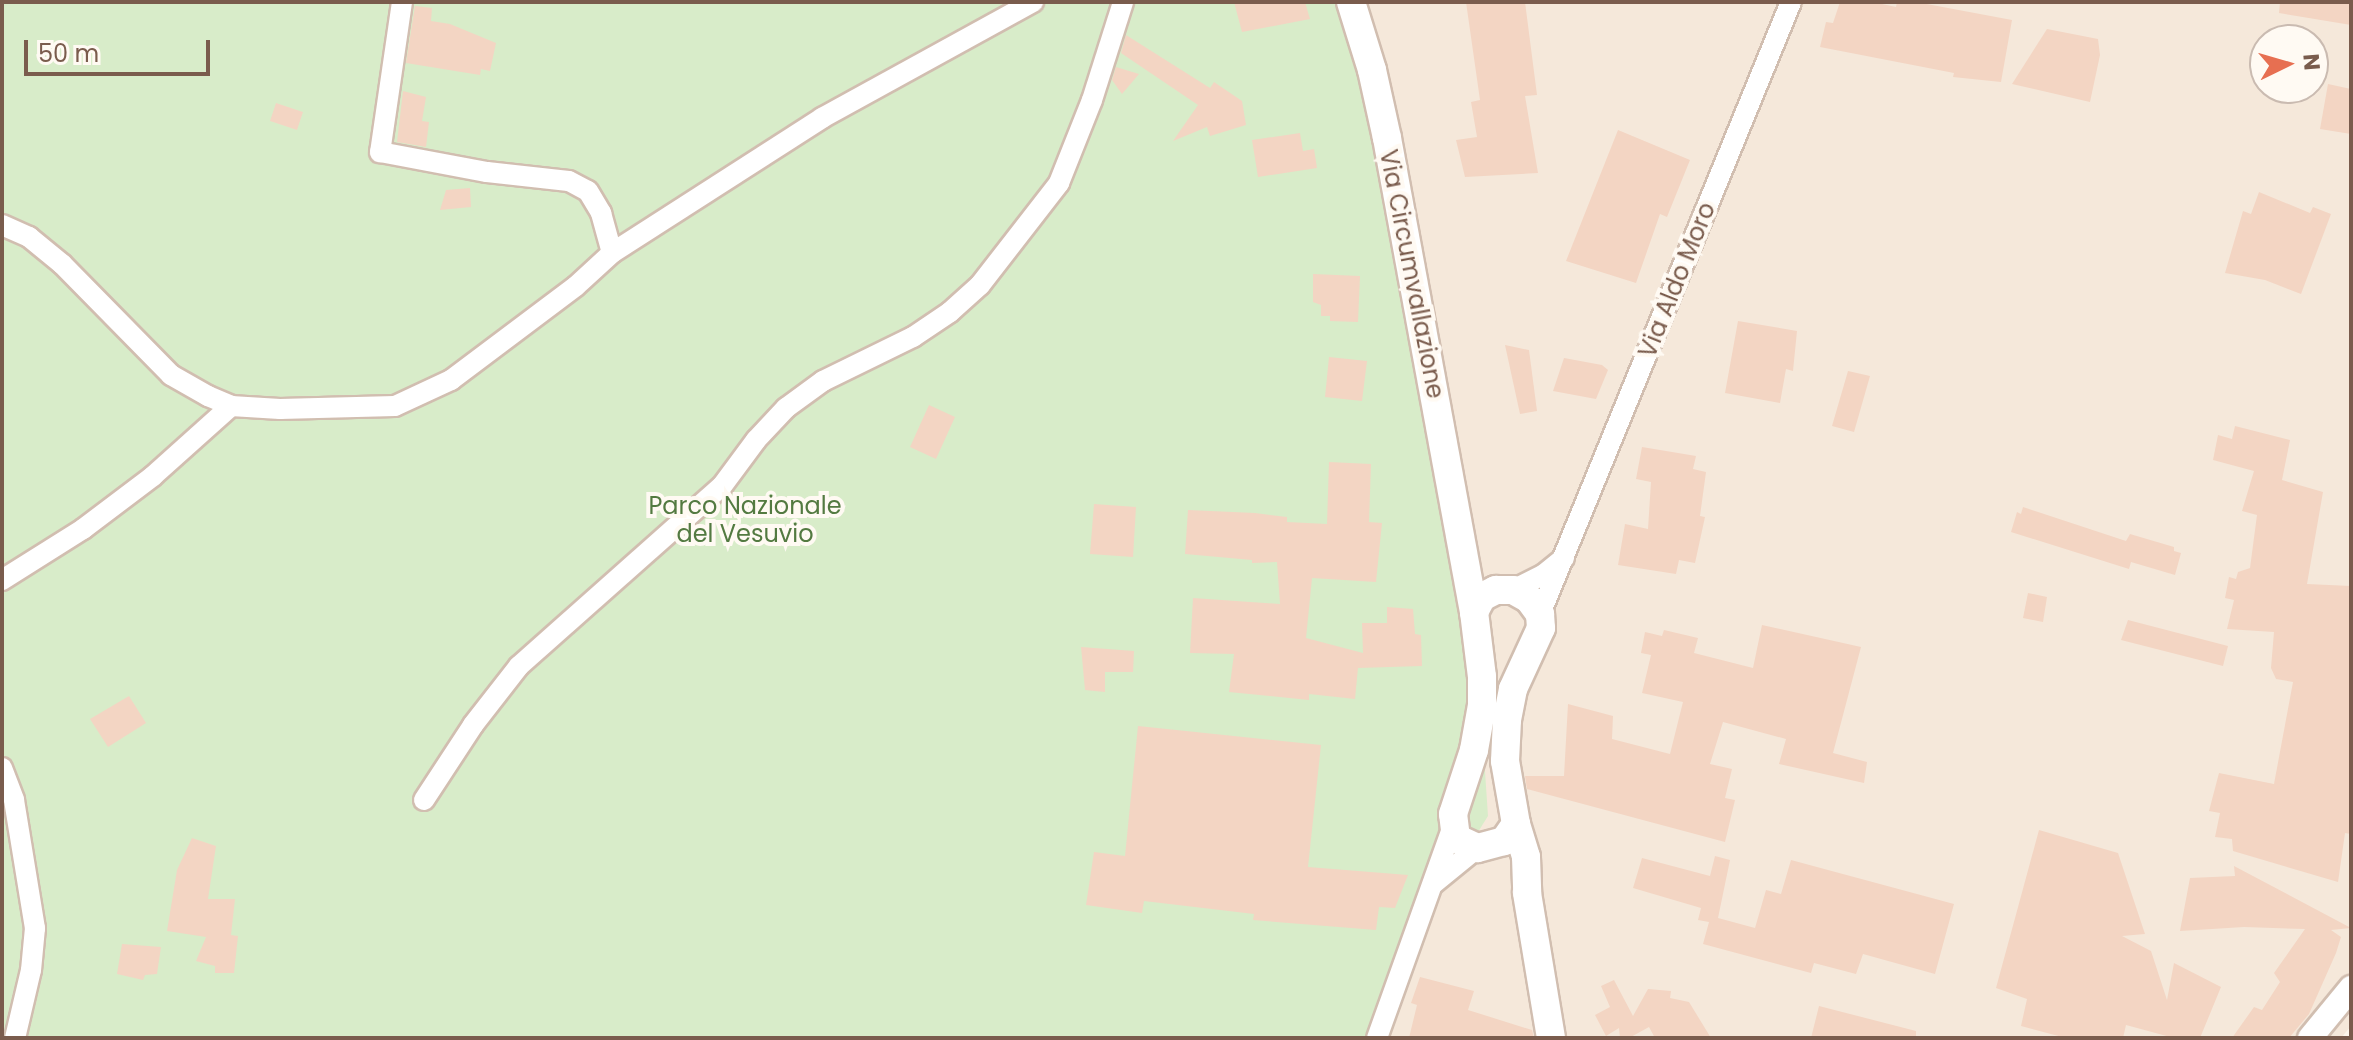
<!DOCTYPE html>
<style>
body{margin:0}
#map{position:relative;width:2353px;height:1040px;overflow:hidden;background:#fdf6ec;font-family:Poppins,sans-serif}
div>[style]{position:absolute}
.residential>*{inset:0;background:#f5e8da}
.green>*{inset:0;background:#d8ecc9}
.building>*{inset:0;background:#f3d5c3}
.roads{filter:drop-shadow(2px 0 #d1beb0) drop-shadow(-2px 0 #d1beb0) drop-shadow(0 2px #d1beb0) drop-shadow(0 -2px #d1beb0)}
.minor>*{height:20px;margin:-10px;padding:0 10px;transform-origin:10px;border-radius:10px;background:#fff}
.tertiary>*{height:24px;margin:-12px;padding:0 12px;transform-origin:12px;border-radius:12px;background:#fff}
.secondary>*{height:28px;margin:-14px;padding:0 14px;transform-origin:14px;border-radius:14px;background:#fff}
span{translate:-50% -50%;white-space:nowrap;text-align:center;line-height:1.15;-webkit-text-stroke:8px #fffaf3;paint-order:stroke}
.street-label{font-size:24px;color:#7a5c4d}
.park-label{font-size:24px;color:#537a41}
.frame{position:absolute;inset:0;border:4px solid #7a5c4d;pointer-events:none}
.north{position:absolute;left:2249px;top:24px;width:80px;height:80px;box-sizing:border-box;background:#fffaf3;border:2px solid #cabbb1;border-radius:50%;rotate:85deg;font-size:22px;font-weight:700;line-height:32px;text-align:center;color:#7a5c4d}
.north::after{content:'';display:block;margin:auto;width:28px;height:36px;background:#e76f51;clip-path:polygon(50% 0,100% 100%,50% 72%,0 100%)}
.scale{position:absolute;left:24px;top:40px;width:186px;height:36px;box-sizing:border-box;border:4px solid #7a5c4d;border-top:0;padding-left:10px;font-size:24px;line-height:28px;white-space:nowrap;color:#7a5c4d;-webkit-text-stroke:6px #fffaf3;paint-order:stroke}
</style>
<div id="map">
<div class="residential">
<div style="clip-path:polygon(evenodd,1114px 2px,2351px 2px,2351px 1026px,2341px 1038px,1351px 1038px,1114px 2px,2265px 40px,2313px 40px,2313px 88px,2265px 88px,2265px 40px)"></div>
</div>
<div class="green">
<div style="clip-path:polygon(2px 2px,1360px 2px,1415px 204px,1469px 533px,1488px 816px,1436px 899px,1385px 1038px,2px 1038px)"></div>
</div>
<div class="building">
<div style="clip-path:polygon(1234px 2px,1305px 2px,1310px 19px,1242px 32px)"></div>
<div style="clip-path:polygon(1466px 2px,1525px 2px,1537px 95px,1525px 96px,1538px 173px,1465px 177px,1456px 140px,1477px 137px,1471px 102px,1480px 100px)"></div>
<div style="clip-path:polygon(1840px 2px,1873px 2px,1896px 7px,1897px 2px,1916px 2px,2012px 20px,2001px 82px,1953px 77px,1954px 73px,1820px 47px,1826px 22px,1833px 23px)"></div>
<div style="clip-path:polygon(2280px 2px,2351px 2px,2351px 25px,2279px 13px)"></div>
<div style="clip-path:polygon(415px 6px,432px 8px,431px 21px,450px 24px,496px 43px,490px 71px,481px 69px,480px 75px,406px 63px)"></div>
<div style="clip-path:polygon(2047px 29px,2098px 39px,2100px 55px,2090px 102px,2012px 84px)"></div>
<div style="clip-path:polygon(1126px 35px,1210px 88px,1214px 82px,1242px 101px,1246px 125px,1210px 136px,1207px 127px,1173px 141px,1198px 105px,1121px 53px)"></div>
<div style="clip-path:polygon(1116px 67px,1139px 74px,1122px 94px,1112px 80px)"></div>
<div style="clip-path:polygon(2328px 84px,2351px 89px,2351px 134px,2320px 129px)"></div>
<div style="clip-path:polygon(403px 91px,426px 97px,422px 121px,429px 122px,426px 147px,397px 142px)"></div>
<div style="clip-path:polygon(276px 103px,303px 112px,297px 130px,270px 121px)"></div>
<div style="clip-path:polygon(1618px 130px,1690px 160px,1667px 217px,1660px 214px,1636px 283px,1566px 261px)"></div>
<div style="clip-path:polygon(1300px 133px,1303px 151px,1314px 149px,1317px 168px,1258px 177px,1252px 140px)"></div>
<div style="clip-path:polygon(470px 188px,471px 207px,440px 210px,446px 190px)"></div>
<div style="clip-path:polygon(2259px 192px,2310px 213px,2313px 207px,2331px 214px,2301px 294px,2265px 280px,2225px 273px,2243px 211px,2251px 214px)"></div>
<div style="clip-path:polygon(1313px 274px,1360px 276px,1358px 322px,1330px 321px,1330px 316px,1321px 316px,1321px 305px,1313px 302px)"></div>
<div style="clip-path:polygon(1738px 321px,1797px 331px,1793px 371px,1786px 369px,1780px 403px,1725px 393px)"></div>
<div style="clip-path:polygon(1505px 345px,1529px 350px,1537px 411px,1520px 414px)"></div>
<div style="clip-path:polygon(1329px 357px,1367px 361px,1362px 401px,1325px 397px)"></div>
<div style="clip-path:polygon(1564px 358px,1602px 365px,1608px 370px,1596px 399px,1553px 391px)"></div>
<div style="clip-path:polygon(1848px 371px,1870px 376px,1854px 432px,1832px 426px)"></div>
<div style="clip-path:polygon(929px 405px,955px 417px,936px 459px,910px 447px)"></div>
<div style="clip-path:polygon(2235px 426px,2290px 440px,2282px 480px,2323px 492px,2307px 584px,2351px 586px,2351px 834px,2345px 833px,2338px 882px,2233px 851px,2232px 839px,2215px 837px,2220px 813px,2209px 811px,2219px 773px,2274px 784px,2293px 682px,2276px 679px,2271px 668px,2274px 632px,2227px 629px,2234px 600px,2225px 598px,2229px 577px,2236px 579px,2238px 572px,2250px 568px,2257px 515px,2242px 511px,2254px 471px,2213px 460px,2218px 435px,2232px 439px)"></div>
<div style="clip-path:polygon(1642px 447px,1696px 456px,1693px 469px,1706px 472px,1700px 516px,1705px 517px,1695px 563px,1679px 560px,1676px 574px,1618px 565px,1625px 524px,1648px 529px,1651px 482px,1636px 479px)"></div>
<div style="clip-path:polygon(1329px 462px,1371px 464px,1369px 522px,1382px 523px,1376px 582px,1312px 578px,1306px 638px,1363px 653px,1362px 623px,1387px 623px,1387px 607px,1413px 609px,1415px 634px,1421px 635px,1422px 666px,1358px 668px,1355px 699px,1309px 694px,1309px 700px,1229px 692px,1234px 654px,1190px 653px,1193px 598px,1280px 604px,1277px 562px,1252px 563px,1252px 560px,1185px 554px,1188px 510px,1255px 513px,1287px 517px,1287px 522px,1327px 524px)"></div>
<div style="clip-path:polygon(1094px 504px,1136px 507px,1133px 557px,1090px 554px)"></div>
<div style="clip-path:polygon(2023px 507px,2126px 541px,2130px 534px,2174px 547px,2174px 551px,2181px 553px,2175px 575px,2131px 562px,2129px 569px,2011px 532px,2017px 512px,2021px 514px)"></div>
<div style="clip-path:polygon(2028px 593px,2047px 597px,2043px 622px,2023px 618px)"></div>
<div style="clip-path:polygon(2128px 620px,2228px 646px,2223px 666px,2121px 640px)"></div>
<div style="clip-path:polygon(1762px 625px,1861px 647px,1833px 753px,1867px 762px,1864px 783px,1779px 764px,1786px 739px,1723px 722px,1710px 764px,1732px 769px,1725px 798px,1735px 800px,1725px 842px,1527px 789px,1525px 776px,1564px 776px,1568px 704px,1613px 716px,1612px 739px,1670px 754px,1683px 702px,1642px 693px,1651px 655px,1641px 653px,1645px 632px,1662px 636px,1664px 630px,1698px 638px,1694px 653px,1753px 668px)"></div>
<div style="clip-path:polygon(1081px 647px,1134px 651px,1133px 672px,1105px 672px,1105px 692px,1085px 690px)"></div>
<div style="clip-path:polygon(129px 696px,146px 723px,108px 747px,90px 719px)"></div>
<div style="clip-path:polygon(1138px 726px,1321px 745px,1308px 867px,1408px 875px,1395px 908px,1379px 907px,1376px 930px,1253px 920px,1254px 914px,1144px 901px,1142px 913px,1086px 905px,1094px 852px,1125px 856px)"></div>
<div style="clip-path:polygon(2039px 830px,2118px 853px,2145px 934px,2122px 936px,2151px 951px,2167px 1000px,2174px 963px,2221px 987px,2200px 1038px,2174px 1038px,2126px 1025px,2123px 1038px,2066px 1038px,2021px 1026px,2027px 999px,1996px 988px)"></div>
<div style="clip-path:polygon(192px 838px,216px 846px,208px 899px,235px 899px,231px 935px,238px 936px,234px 973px,215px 973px,215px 966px,196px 961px,206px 937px,167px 931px,177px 870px)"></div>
<div style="clip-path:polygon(1715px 856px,1730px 860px,1718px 918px,1755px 928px,1766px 890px,1781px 894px,1791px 860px,1954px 904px,1935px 974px,1863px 954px,1856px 974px,1814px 963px,1811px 973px,1703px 944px,1709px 922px,1698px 920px,1701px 908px,1633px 888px,1642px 858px,1710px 876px)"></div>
<div style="clip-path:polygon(2234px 866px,2351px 928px,2331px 930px,2341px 937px,2336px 953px,2309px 1014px,2289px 1038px,2232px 1038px,2254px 1007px,2262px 1010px,2280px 982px,2274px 973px,2305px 929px,2244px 927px,2180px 931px,2190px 878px,2235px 876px)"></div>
<div style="clip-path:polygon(122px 944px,161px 947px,157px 974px,145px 975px,143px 980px,117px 974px)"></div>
<div style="clip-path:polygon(1420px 977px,1474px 991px,1468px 1010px,1532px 1030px,1534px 1038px,1409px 1038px,1417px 1005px,1411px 1003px)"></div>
<div style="clip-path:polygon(1614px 980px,1633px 1016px,1648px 989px,1671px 991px,1670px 998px,1689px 1002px,1711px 1038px,1655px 1038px,1649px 1027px,1629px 1038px,1620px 1038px,1619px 1028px,1606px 1036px,1595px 1015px,1610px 1007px,1601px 986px)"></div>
<div style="clip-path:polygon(1819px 1006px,1916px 1031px,1916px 1038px,1811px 1038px)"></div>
</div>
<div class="roads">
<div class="minor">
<div style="left:402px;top:2px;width:152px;rotate:98.3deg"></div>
<div style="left:380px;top:152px;width:109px;rotate:10.6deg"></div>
<div style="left:487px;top:172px;width:82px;rotate:6.3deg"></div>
<div style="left:569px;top:181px;width:21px;rotate:28deg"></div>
<div style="left:588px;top:191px;width:26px;rotate:59deg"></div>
<div style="left:601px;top:213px;width:41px;rotate:74.6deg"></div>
<div style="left:2px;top:225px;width:30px;rotate:24deg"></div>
<div style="left:29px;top:237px;width:43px;rotate:39.3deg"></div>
<div style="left:62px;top:264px;width:156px;rotate:45.5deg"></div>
<div style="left:171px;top:375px;width:43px;rotate:29.6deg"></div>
<div style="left:208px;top:396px;width:25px;rotate:23deg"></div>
<div style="left:231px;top:406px;width:49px;rotate:3.5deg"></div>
<div style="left:280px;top:409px;width:115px;rotate:-1.5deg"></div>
<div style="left:395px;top:406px;width:62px;rotate:-24.9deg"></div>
<div style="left:451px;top:380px;width:156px;rotate:-36.9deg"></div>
<div style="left:576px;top:286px;width:49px;rotate:-42.5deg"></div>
<div style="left:612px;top:253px;width:250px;rotate:-32.7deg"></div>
<div style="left:822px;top:118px;width:241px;rotate:-28.8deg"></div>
<div style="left:2px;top:580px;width:96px;rotate:-32.2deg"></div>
<div style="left:83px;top:529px;width:88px;rotate:-37.1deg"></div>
<div style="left:153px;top:476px;width:105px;rotate:-41.9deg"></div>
<div style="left:1513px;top:590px;width:34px;rotate:-27deg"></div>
<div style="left:1543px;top:575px;width:27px;rotate:-39deg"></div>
<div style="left:1540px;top:614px;width:661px;rotate:-67.7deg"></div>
<div style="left:2px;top:768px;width:34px;rotate:69deg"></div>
<div style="left:14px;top:800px;width:130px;rotate:80.7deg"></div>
<div style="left:35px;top:928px;width:42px;rotate:95.4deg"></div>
<div style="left:31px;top:970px;width:70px;rotate:103.2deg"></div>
<div style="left:424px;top:800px;width:90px;rotate:-56.8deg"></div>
<div style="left:473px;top:725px;width:75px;rotate:-52.1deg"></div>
<div style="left:519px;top:666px;width:271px;rotate:-41.6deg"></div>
<div style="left:722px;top:486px;width:57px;rotate:-53.5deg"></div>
<div style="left:756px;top:440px;width:44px;rotate:-46.8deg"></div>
<div style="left:786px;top:408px;width:46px;rotate:-36.1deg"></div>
<div style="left:823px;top:381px;width:100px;rotate:-26.1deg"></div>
<div style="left:913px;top:337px;width:45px;rotate:-34deg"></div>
<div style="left:950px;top:312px;width:40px;rotate:-42deg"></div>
<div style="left:980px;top:285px;width:129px;rotate:-52.2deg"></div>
<div style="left:1059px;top:183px;width:89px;rotate:-68.3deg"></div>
<div style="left:1092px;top:100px;width:103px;rotate:-72.4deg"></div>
<div style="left:1433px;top:884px;width:57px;rotate:-39.3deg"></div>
<div style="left:1377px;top:1038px;width:223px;rotate:-70.3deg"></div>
</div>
<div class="tertiary">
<div style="left:2310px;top:1038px;width:65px;rotate:-50.6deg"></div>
</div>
<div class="secondary">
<div style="left:1351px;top:2px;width:71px;rotate:72.8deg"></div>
<div style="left:1372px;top:70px;width:70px;rotate:77.6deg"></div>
<div style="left:1387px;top:138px;width:482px;rotate:79.6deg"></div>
<div style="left:1496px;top:590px;width:17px"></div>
<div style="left:1513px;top:590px;width:18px;rotate:29deg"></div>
<div style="left:1529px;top:599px;width:19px;rotate:54deg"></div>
<div style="left:1540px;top:614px;width:14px;rotate:86deg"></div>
<div style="left:1541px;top:628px;width:67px;rotate:114.7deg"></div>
<div style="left:1513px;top:689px;width:32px;rotate:101deg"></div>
<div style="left:1507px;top:720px;width:41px;rotate:92.8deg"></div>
<div style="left:1505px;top:761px;width:64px;rotate:80.1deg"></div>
<div style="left:1516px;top:824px;width:21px;rotate:125deg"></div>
<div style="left:1504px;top:841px;width:28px;rotate:165deg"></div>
<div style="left:1477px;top:848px;width:23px;rotate:-155deg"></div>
<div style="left:1456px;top:838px;width:24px;rotate:-97deg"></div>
<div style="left:1453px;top:814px;width:67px;rotate:-71.8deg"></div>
<div style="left:1474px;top:750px;width:46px;rotate:-79.9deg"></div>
<div style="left:1482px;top:705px;width:28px;rotate:-90deg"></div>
<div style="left:1482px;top:677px;width:65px;rotate:-97deg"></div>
<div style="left:1474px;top:612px;width:17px;rotate:-62deg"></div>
<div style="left:1482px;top:597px;width:16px;rotate:-27deg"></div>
<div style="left:1516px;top:824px;width:34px;rotate:73deg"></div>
<div style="left:1526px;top:857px;width:36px;rotate:88deg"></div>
<div style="left:1527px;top:893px;width:147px;rotate:80.6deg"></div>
</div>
</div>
<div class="street-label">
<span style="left:1412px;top:274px;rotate:79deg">Via Circumvallazione</span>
<span style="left:1677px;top:280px;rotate:-68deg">Via Aldo Moro</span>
</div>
<div class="park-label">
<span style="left:745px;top:520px">Parco Nazionale<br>del Vesuvio</span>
</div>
<div class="frame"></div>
<div class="north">N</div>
<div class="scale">50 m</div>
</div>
